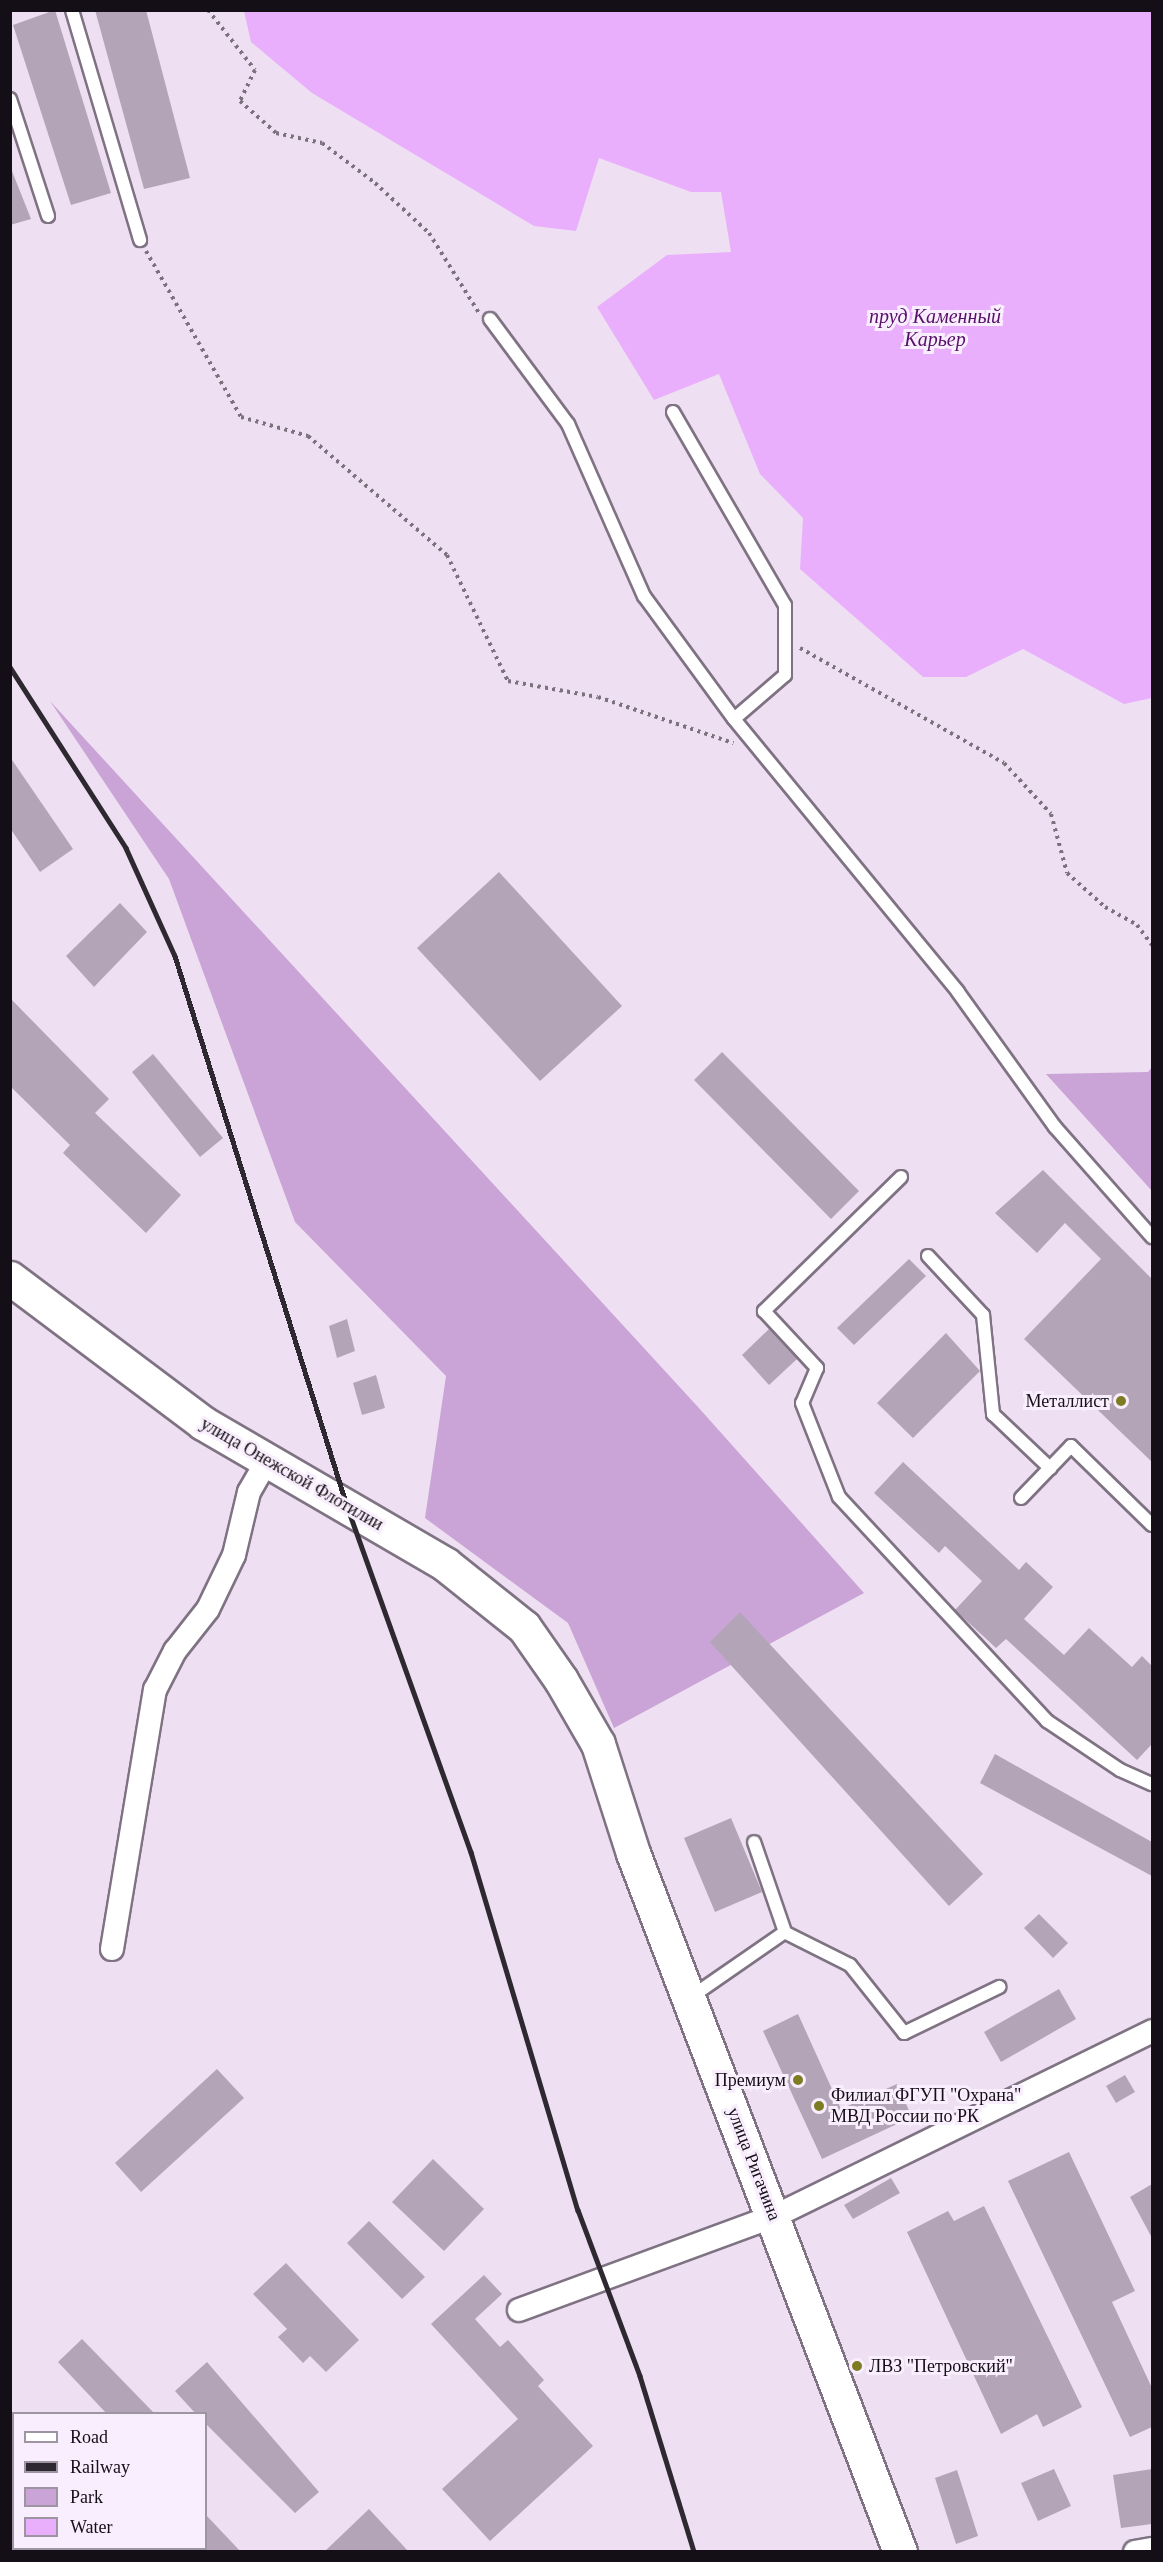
<!DOCTYPE html>
<meta charset="utf-8">
<style>
body{margin:0}
#map{position:relative;width:1163px;height:2562px;overflow:hidden;background:#eee0f2;font-family:"Times New Roman",serif}
div>[style]{position:absolute}
.green>*{inset:0;background:#caa4d6}
.water>*{inset:0;background:#eaaffc}
.building>*{inset:0;background:#b3a5b7}
.path>*{height:4px;margin-top:-2px;transform-origin:0;background:repeating-linear-gradient(90deg,#7b727e 0 3px,transparent 0 7.5px)}
.roads{filter:drop-shadow(2px 0 #7f7383) drop-shadow(-2px 0 #7f7383) drop-shadow(0 2px #7f7383) drop-shadow(0 -2px #7f7383)}
.lane>*{height:12px;margin:-6px;padding:0 6px;transform-origin:6px;border-radius:6px;background:#fff}
.street>*{height:22px;margin:-11px;padding:0 11px;transform-origin:11px;border-radius:11px;background:#fff}
.secondary>*{height:33px;margin:-16.5px;padding:0 16.5px;transform-origin:16.5px;border-radius:16.5px;background:#fff}
.rail>*{height:4.5px;margin:-2.25px;padding:0 2.25px;transform-origin:2.25px;border-radius:2.25px;background:#2e2831}
.dots>*{width:16px;height:16px;translate:-50% -50%;box-sizing:border-box;border:3px solid #f9eefd;border-radius:50%}
span{translate:-50% -50%;white-space:nowrap;text-align:center;line-height:1.15;-webkit-text-stroke:6px #f9eefd;paint-order:stroke}
.poi-label{font-size:18px;color:#140f16}
.right{translate:-100% -50%;text-align:right}
.left{translate:0 -50%;text-align:left}
.street-label{font-size:18px;color:#140f16}
.water-label{font-size:20px;color:#580f6a;font-style:italic}
.frame{position:absolute;inset:0;border:12px solid #140f16;pointer-events:none}
.legend{position:absolute;left:12px;top:2412px;width:195px;height:138px;box-sizing:border-box;background:#f9eefd;border:2px solid #9d95a1;margin:0;padding:8px 10px;list-style:none;font-size:18px;color:#140f16}
.legend li{display:flex;align-items:center;gap:12px;height:30px}
.legend b{width:30px;border:2px solid #9d95a1}
</style>
<div id="map">
<div class="green">
<div style="clip-path:polygon(50px 701px,698px 1407px,864px 1593px,614px 1728px,568px 1623px,425px 1518px,446px 1376px,295px 1222px,169px 879px)"></div>
<div style="clip-path:polygon(1152px 1067px,1152px 1191px,1046px 1074px,1148px 1072px)"></div>
</div>
<div class="water">
<div style="clip-path:polygon(244px 11px,1152px 11px,1152px 698px,1124px 704px,1023px 649px,966px 677px,923px 677px,800px 569px,803px 518px,760px 474px,719px 374px,654px 400px,597px 307px,667px 255px,731px 252px,721px 192px,691px 192px,599px 158px,576px 231px,534px 226px,312px 93px,251px 42px)"></div>
</div>
<div class="building">
<div style="clip-path:polygon(55px 10px,111px 193px,71px 205px,13px 25px)"></div>
<div style="clip-path:polygon(95px 10px,146px 10px,190px 178px,144px 189px)"></div>
<div style="clip-path:polygon(10px 166px,31px 219px,10px 225px)"></div>
<div style="clip-path:polygon(10px 757px,73px 849px,40px 872px,10px 828px)"></div>
<div style="clip-path:polygon(499px 872px,622px 1006px,540px 1081px,417px 948px)"></div>
<div style="clip-path:polygon(120px 903px,147px 932px,94px 987px,66px 956px)"></div>
<div style="clip-path:polygon(10px 998px,109px 1099px,95px 1113px,181px 1195px,146px 1233px,63px 1153px,70px 1145px,10px 1086px)"></div>
<div style="clip-path:polygon(722px 1052px,859px 1191px,831px 1219px,694px 1080px)"></div>
<div style="clip-path:polygon(153px 1054px,223px 1138px,200px 1157px,132px 1072px)"></div>
<div style="clip-path:polygon(1043px 1170px,1152px 1279px,1152px 1462px,1024px 1339px,1101px 1259px,1065px 1223px,1037px 1253px,995px 1213px)"></div>
<div style="clip-path:polygon(909px 1259px,926px 1276px,854px 1345px,837px 1328px)"></div>
<div style="clip-path:polygon(347px 1319px,355px 1351px,337px 1358px,329px 1326px)"></div>
<div style="clip-path:polygon(769px 1329px,797px 1359px,769px 1385px,742px 1355px)"></div>
<div style="clip-path:polygon(946px 1333px,980px 1371px,913px 1438px,877px 1403px)"></div>
<div style="clip-path:polygon(376px 1375px,385px 1408px,362px 1415px,353px 1383px)"></div>
<div style="clip-path:polygon(903px 1462px,1019px 1570px,1026px 1562px,1053px 1587px,1024px 1619px,1064px 1655px,1089px 1628px,1132px 1667px,1142px 1656px,1152px 1666px,1152px 1744px,1137px 1760px,1006px 1639px,996px 1648px,955px 1610px,982px 1581px,945px 1546px,939px 1553px,874px 1493px)"></div>
<div style="clip-path:polygon(740px 1612px,983px 1874px,949px 1906px,710px 1642px)"></div>
<div style="clip-path:polygon(995px 1754px,1152px 1842px,1152px 1876px,980px 1783px)"></div>
<div style="clip-path:polygon(731px 1818px,762px 1892px,715px 1912px,684px 1838px)"></div>
<div style="clip-path:polygon(1039px 1914px,1068px 1943px,1053px 1958px,1024px 1928px)"></div>
<div style="clip-path:polygon(1059px 1989px,1076px 2019px,1001px 2062px,984px 2032px)"></div>
<div style="clip-path:polygon(798px 2014px,841px 2109px,897px 2084px,912px 2117px,822px 2159px,763px 2031px)"></div>
<div style="clip-path:polygon(217px 2069px,244px 2098px,141px 2192px,115px 2163px)"></div>
<div style="clip-path:polygon(1125px 2075px,1135px 2092px,1116px 2103px,1106px 2086px)"></div>
<div style="clip-path:polygon(1069px 2152px,1135px 2291px,1112px 2302px,1152px 2388px,1152px 2427px,1130px 2437px,1008px 2181px)"></div>
<div style="clip-path:polygon(433px 2159px,484px 2209px,444px 2251px,392px 2202px)"></div>
<div style="clip-path:polygon(891px 2178px,900px 2193px,853px 2219px,844px 2205px)"></div>
<div style="clip-path:polygon(1152px 2184px,1152px 2238px,1130px 2197px)"></div>
<div style="clip-path:polygon(984px 2206px,1082px 2407px,1043px 2427px,1037px 2414px,1001px 2434px,907px 2232px,948px 2211px,954px 2221px)"></div>
<div style="clip-path:polygon(369px 2221px,425px 2277px,402px 2299px,347px 2243px)"></div>
<div style="clip-path:polygon(286px 2263px,359px 2340px,326px 2372px,310px 2356px,303px 2363px,278px 2337px,287px 2329px,253px 2294px)"></div>
<div style="clip-path:polygon(484px 2275px,502px 2294px,475px 2319px,500px 2347px,508px 2340px,544px 2380px,538px 2386px,593px 2446px,490px 2541px,442px 2489px,518px 2419px,431px 2324px)"></div>
<div style="clip-path:polygon(82px 2339px,155px 2414px,107px 2414px,58px 2362px)"></div>
<div style="clip-path:polygon(207px 2362px,319px 2492px,295px 2513px,206px 2424px,206px 2414px,196px 2414px,175px 2391px)"></div>
<div style="clip-path:polygon(1054px 2469px,1071px 2506px,1038px 2521px,1021px 2483px)"></div>
<div style="clip-path:polygon(1152px 2469px,1152px 2524px,1121px 2528px,1113px 2475px)"></div>
<div style="clip-path:polygon(957px 2470px,978px 2536px,956px 2544px,935px 2478px)"></div>
<div style="clip-path:polygon(369px 2509px,409px 2552px,324px 2552px)"></div>
<div style="clip-path:polygon(206px 2515px,241px 2552px,206px 2552px)"></div>
</div>
<div class="path">
<div style="left:208px;top:10px;width:76px;rotate:51.9deg"></div>
<div style="left:255px;top:70px;width:34px;rotate:116deg"></div>
<div style="left:240px;top:101px;width:48px;rotate:41.6deg"></div>
<div style="left:276px;top:133px;width:47px;rotate:12.3deg"></div>
<div style="left:322px;top:143px;width:66px;rotate:37deg"></div>
<div style="left:375px;top:183px;width:74px;rotate:42.8deg"></div>
<div style="left:429px;top:233px;width:94px;rotate:58deg"></div>
<div style="left:146px;top:251px;width:191px;rotate:60.2deg"></div>
<div style="left:241px;top:417px;width:70px;rotate:15.8deg"></div>
<div style="left:308px;top:436px;width:183px;rotate:40.6deg"></div>
<div style="left:447px;top:555px;width:140px;rotate:64.2deg"></div>
<div style="left:508px;top:681px;width:91px;rotate:10.1deg"></div>
<div style="left:598px;top:697px;width:143px;rotate:18.8deg"></div>
<div style="left:800px;top:648px;width:234px;rotate:29.4deg"></div>
<div style="left:1004px;top:763px;width:69px;rotate:47.3deg"></div>
<div style="left:1051px;top:814px;width:61px;rotate:74.8deg"></div>
<div style="left:1067px;top:873px;width:51px;rotate:41.8deg"></div>
<div style="left:1105px;top:907px;width:37px;rotate:29deg"></div>
<div style="left:1137px;top:925px;width:25px;rotate:53deg"></div>
</div>
<div class="roads">
<div class="lane">
<div style="left:72px;top:10px;width:240px;rotate:73.5deg"></div>
<div style="left:10px;top:99px;width:123px;rotate:72deg"></div>
<div style="left:490px;top:319px;width:131px;rotate:53.4deg"></div>
<div style="left:568px;top:424px;width:188px;rotate:66.2deg"></div>
<div style="left:644px;top:596px;width:152px;rotate:53.8deg"></div>
<div style="left:734px;top:719px;width:353px;rotate:50.6deg"></div>
<div style="left:958px;top:992px;width:166px;rotate:54.3deg"></div>
<div style="left:1055px;top:1127px;width:147px;rotate:48.6deg"></div>
<div style="left:673px;top:412px;width:223px;rotate:59.9deg"></div>
<div style="left:785px;top:605px;width:70px;rotate:90deg"></div>
<div style="left:785px;top:675px;width:67px;rotate:139.2deg"></div>
<div style="left:901px;top:1177px;width:192px;rotate:135.6deg"></div>
<div style="left:764px;top:1311px;width:78px;rotate:47.1deg"></div>
<div style="left:817px;top:1368px;width:38px;rotate:113deg"></div>
<div style="left:802px;top:1403px;width:101px;rotate:68.5deg"></div>
<div style="left:839px;top:1497px;width:306px;rotate:47.1deg"></div>
<div style="left:1047px;top:1721px;width:88px;rotate:33.9deg"></div>
<div style="left:1120px;top:1770px;width:35px;rotate:24deg"></div>
<div style="left:928px;top:1256px;width:81px;rotate:47deg"></div>
<div style="left:983px;top:1315px;width:100px;rotate:84.2deg"></div>
<div style="left:993px;top:1414px;width:79px;rotate:43.5deg"></div>
<div style="left:1021px;top:1498px;width:72px;rotate:-46.1deg"></div>
<div style="left:1071px;top:1446px;width:113px;rotate:44.3deg"></div>
<div style="left:784px;top:1932px;width:74px;rotate:26.6deg"></div>
<div style="left:850px;top:1965px;width:87px;rotate:51.5deg"></div>
<div style="left:904px;top:2033px;width:106px;rotate:-25.8deg"></div>
<div style="left:691px;top:1997px;width:114px;rotate:-34.7deg"></div>
<div style="left:785px;top:1932px;width:95px;rotate:-109deg"></div>
</div>
<div class="street">
<div style="left:112px;top:1949px;width:263px;rotate:-80.6deg"></div>
<div style="left:155px;top:1690px;width:44px;rotate:-62.9deg"></div>
<div style="left:175px;top:1651px;width:53px;rotate:-51.8deg"></div>
<div style="left:208px;top:1609px;width:60px;rotate:-64.3deg"></div>
<div style="left:234px;top:1555px;width:65px;rotate:-76.6deg"></div>
<div style="left:249px;top:1492px;width:34px;rotate:-60deg"></div>
<div style="left:519px;top:2310px;width:273px;rotate:-20.2deg"></div>
<div style="left:775px;top:2216px;width:420px;rotate:-26.1deg"></div>
<div style="left:1135px;top:2552px;width:17px;rotate:-10deg"></div>
</div>
<div class="secondary">
<div style="left:10px;top:1278px;width:241px;rotate:36.9deg"></div>
<div style="left:203px;top:1423px;width:280px;rotate:30.2deg"></div>
<div style="left:445px;top:1564px;width:101px;rotate:38.6deg"></div>
<div style="left:524px;top:1627px;width:65px;rotate:55.1deg"></div>
<div style="left:561px;top:1680px;width:74px;rotate:60deg"></div>
<div style="left:598px;top:1744px;width:114px;rotate:72.2deg"></div>
<div style="left:633px;top:1853px;width:748px;rotate:69.09deg"></div>
</div>
</div>
<div class="rail">
<div style="left:10px;top:667px;width:215px;rotate:57.3deg"></div>
<div style="left:126px;top:848px;width:119px;rotate:65.6deg"></div>
<div style="left:175px;top:956px;width:576px;rotate:72.63deg"></div>
<div style="left:347px;top:1506px;width:368px;rotate:70.3deg"></div>
<div style="left:471px;top:1852px;width:374px;rotate:73.4deg"></div>
<div style="left:578px;top:2210px;width:177px;rotate:69.5deg"></div>
<div style="left:640px;top:2376px;width:184px;rotate:72.9deg"></div>
</div>
<div class="dots">
<div style="left:1121px;top:1401px;background:#7e7c23"></div>
<div style="left:798px;top:2080px;background:#7e7c23"></div>
<div style="left:819px;top:2106px;background:#7e7c23"></div>
<div style="left:857px;top:2366px;background:#7e7c23"></div>
</div>
<div class="poi-label">
<span class="right" style="left:1109px;top:1401px">Металлист</span>
<span class="right" style="left:786px;top:2080px">Премиум</span>
<span class="left" style="left:831px;top:2106px">Филиал ФГУП "Охрана"<br>МВД России по РК</span>
<span class="left" style="left:869px;top:2366px">ЛВЗ "Петровский"</span>
</div>
<div class="street-label">
<span style="left:292px;top:1474px;rotate:30deg">улица Онежской Флотилии</span>
<span style="left:754px;top:2164px;rotate:69deg">улица Ригачина</span>
</div>
<div class="water-label">
<span style="left:935px;top:328px">пруд Каменный<br>Карьер</span>
</div>
<div class="frame"></div>
<ul class="legend">
<li><b style="height:8px;background:#fff"></b>Road</li>
<li><b style="height:8px;background:#2e2831"></b>Railway</li>
<li><b style="height:16px;background:#caa4d6"></b>Park</li>
<li><b style="height:16px;background:#eaaffc"></b>Water</li>
</ul>
</div>
